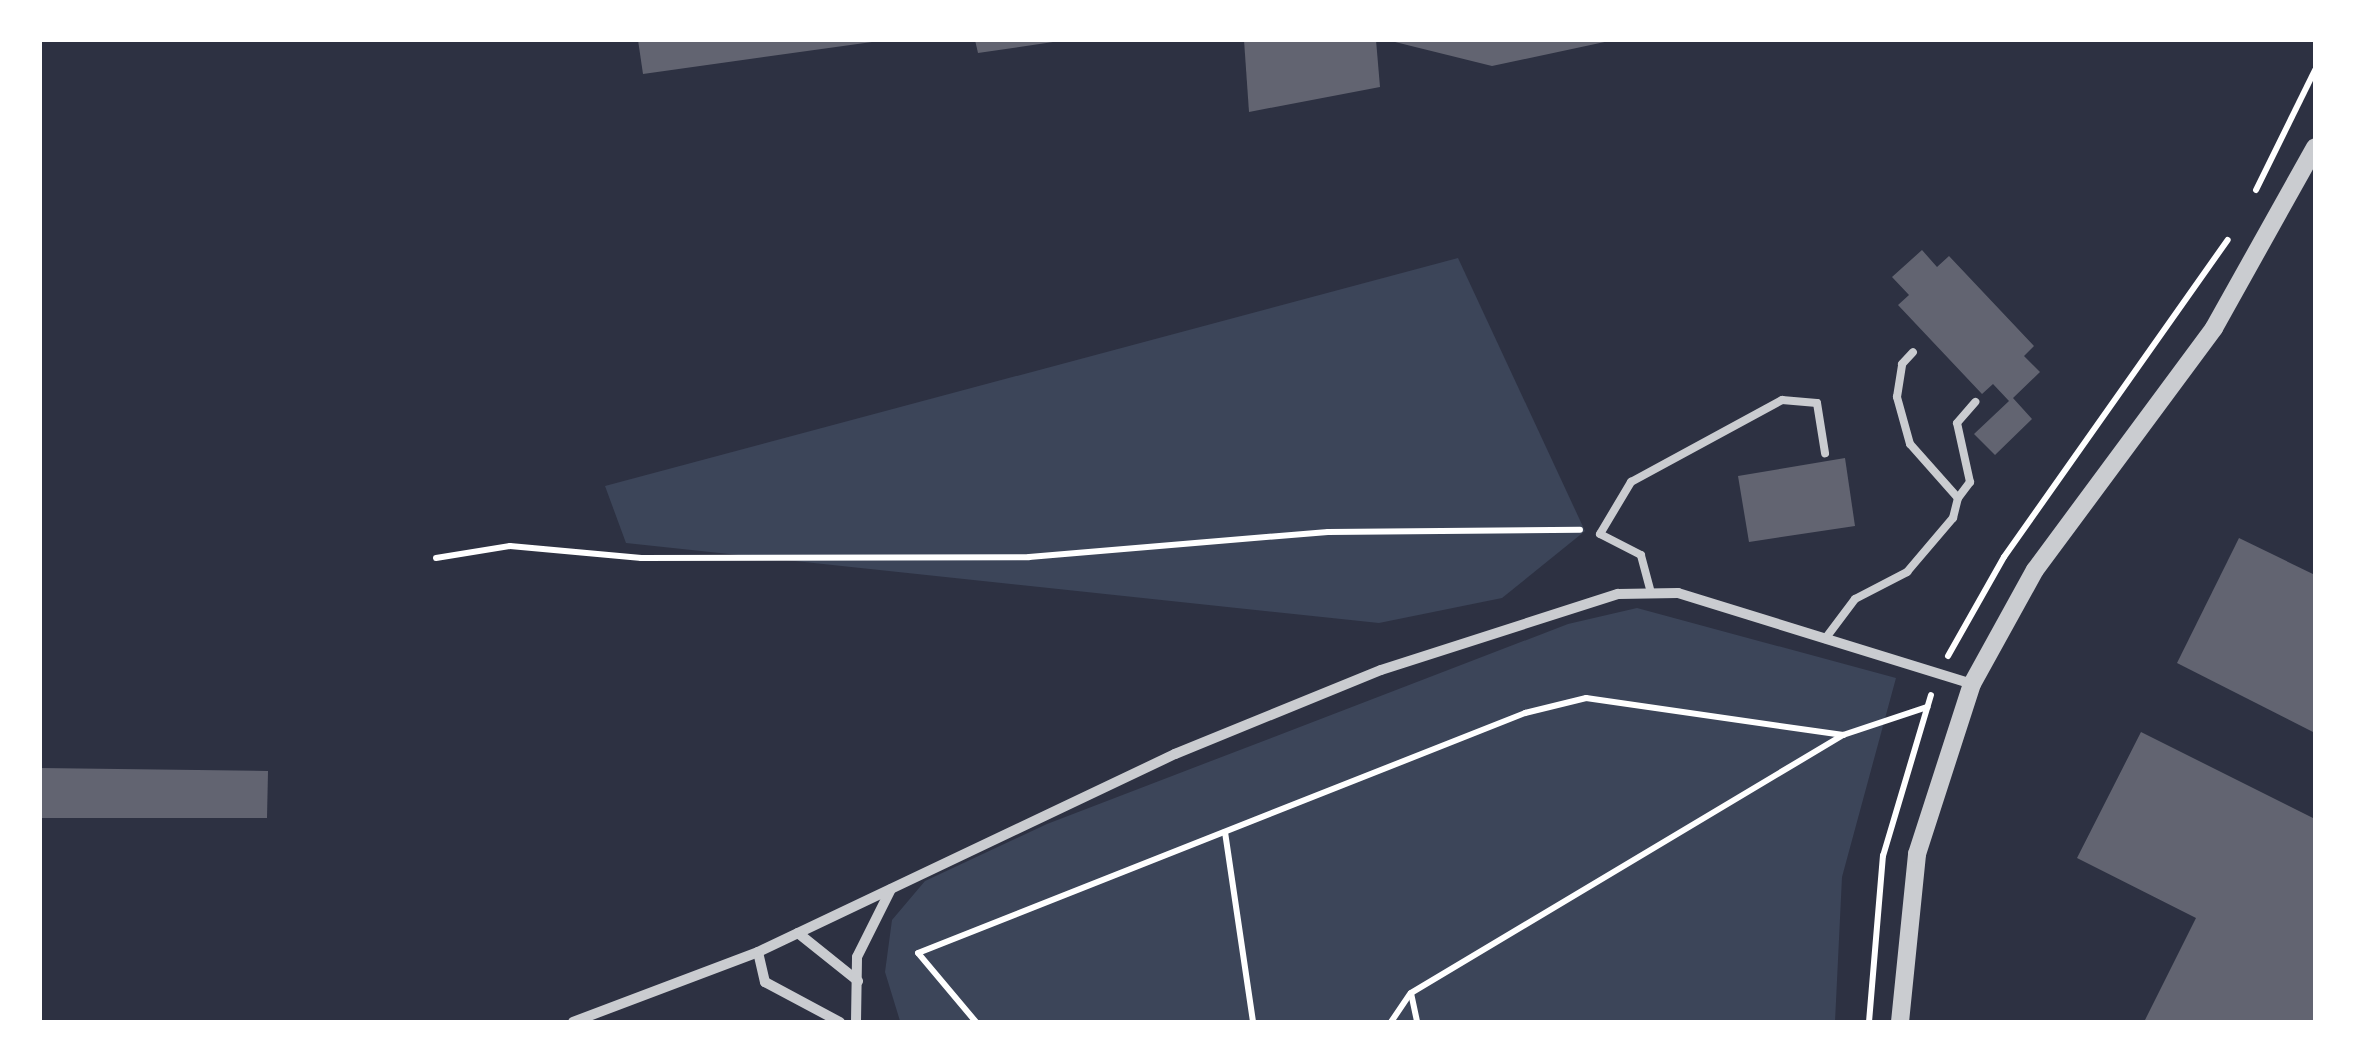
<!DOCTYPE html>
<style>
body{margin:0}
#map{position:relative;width:2355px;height:1062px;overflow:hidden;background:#2d3142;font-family:"Fira Sans Condensed",sans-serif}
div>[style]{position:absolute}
.green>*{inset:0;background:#3c4559}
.building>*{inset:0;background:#626471}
.path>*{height:6px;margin:-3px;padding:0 3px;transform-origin:3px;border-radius:3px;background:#fff}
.service>*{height:8px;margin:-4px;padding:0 4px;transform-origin:4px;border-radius:4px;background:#caccd0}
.minor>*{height:10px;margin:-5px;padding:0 5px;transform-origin:5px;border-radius:5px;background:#caccd0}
.tertiary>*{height:18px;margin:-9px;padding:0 9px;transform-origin:9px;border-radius:9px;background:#caccd0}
span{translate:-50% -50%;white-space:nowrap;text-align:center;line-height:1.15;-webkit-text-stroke:10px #fff;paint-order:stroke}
.frame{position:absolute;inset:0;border:42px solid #fff;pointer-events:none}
</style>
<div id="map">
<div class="green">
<div style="clip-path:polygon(1458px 258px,1585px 531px,1502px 598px,1379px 623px,626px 543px,605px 486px)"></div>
<div style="clip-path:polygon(1637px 608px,1896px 678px,1842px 877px,1835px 1022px,900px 1021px,885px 972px,892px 920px,925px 881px,1047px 824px,1568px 624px)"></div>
</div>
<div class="building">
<div style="clip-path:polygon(638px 40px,872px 40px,872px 42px,643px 74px)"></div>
<div style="clip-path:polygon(975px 40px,1053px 40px,1053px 42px,978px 53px)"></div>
<div style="clip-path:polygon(1244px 40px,1376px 40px,1380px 87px,1249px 112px)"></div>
<div style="clip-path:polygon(1614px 40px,1492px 66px,1391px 41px,1392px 40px)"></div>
<div style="clip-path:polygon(1922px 250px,1937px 267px,1949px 256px,2034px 346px,2024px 356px,2040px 372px,2013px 398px,2032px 419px,1995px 455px,1974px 434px,2009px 401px,1993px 384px,1982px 394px,1898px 305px,1909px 295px,1892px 277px)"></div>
<div style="clip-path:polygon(1845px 458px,1855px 526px,1749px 542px,1738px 476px)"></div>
<div style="clip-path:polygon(2239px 538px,2315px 575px,2315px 733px,2177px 663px)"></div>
<div style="clip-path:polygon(2141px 732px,2315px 819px,2315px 1022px,2144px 1022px,2196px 918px,2077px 858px)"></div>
<div style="clip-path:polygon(40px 768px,268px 771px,267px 818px,40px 818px)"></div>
</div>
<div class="path">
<div style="left:2256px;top:190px;width:134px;rotate:-63.8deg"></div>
<div style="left:436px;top:558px;width:75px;rotate:-9.2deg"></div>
<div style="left:510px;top:546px;width:132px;rotate:5.2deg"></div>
<div style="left:641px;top:558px;width:388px;rotate:-0.1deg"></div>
<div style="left:1029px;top:557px;width:300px;rotate:-4.8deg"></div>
<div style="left:1328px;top:532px;width:252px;rotate:-0.5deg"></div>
<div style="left:1948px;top:656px;width:114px;rotate:-60.5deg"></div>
<div style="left:2004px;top:557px;width:388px;rotate:-54.8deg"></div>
<div style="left:1843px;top:735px;width:89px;rotate:-18.4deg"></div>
<div style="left:1225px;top:832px;width:192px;rotate:81.6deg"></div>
<div style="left:976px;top:1022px;width:90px;rotate:-130deg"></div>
<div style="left:918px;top:953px;width:653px;rotate:-21.57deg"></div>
<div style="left:1525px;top:713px;width:63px;rotate:-13.8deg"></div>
<div style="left:1586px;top:698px;width:260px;rotate:8.2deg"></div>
<div style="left:1843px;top:735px;width:503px;rotate:149.15deg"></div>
<div style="left:1411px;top:993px;width:30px;rotate:78deg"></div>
<div style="left:1391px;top:1022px;width:34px;rotate:-56deg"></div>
<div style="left:1869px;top:1022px;width:167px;rotate:-85.2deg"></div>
<div style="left:1883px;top:856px;width:168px;rotate:-73.4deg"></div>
</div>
<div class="service">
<div style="left:1958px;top:498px;width:20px;rotate:-53deg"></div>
<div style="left:1970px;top:482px;width:60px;rotate:-102.4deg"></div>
<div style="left:1957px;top:423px;width:28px;rotate:-49deg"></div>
<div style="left:1650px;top:589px;width:35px;rotate:-105deg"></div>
<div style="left:1641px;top:555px;width:46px;rotate:-152.9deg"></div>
<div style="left:1600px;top:534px;width:61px;rotate:-59.2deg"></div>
<div style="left:1631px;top:482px;width:172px;rotate:-28.5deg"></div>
<div style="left:1782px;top:400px;width:35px;rotate:5deg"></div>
<div style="left:1817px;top:403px;width:51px;rotate:80.9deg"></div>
<div style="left:1825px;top:639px;width:50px;rotate:-53.1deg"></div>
<div style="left:1855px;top:599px;width:59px;rotate:-27.4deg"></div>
<div style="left:1907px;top:572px;width:71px;rotate:-49.6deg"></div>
<div style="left:1953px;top:518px;width:21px;rotate:-76deg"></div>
<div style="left:1958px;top:498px;width:72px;rotate:-131.6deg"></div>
<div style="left:1910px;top:444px;width:49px;rotate:-105.5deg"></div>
<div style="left:1897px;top:397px;width:33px;rotate:-81deg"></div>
<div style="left:1902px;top:364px;width:16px;rotate:-47deg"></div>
</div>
<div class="minor">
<div style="left:798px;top:933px;width:77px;rotate:38.7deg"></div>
<div style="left:758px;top:952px;width:31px;rotate:77deg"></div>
<div style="left:765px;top:982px;width:85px;rotate:28.1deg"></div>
<div style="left:573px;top:1022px;width:198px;rotate:-20.7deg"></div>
<div style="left:758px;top:952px;width:462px;rotate:-25.4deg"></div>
<div style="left:1175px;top:754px;width:222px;rotate:-22.2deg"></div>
<div style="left:1381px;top:670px;width:249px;rotate:-17.8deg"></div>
<div style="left:1618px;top:594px;width:60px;rotate:-1deg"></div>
<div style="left:1678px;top:593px;width:308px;rotate:17.2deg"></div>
<div style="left:856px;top:1022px;width:65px;rotate:-89.1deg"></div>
<div style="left:857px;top:957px;width:76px;rotate:-63.4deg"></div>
</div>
<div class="tertiary">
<div style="left:1900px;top:1022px;width:169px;rotate:-84.2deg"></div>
<div style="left:1917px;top:854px;width:179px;rotate:-72.1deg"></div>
<div style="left:1972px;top:684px;width:130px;rotate:-61.1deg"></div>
<div style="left:2035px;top:570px;width:301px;rotate:-53.5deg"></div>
<div style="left:2214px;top:328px;width:207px;rotate:-60.8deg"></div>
</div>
<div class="frame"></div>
</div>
